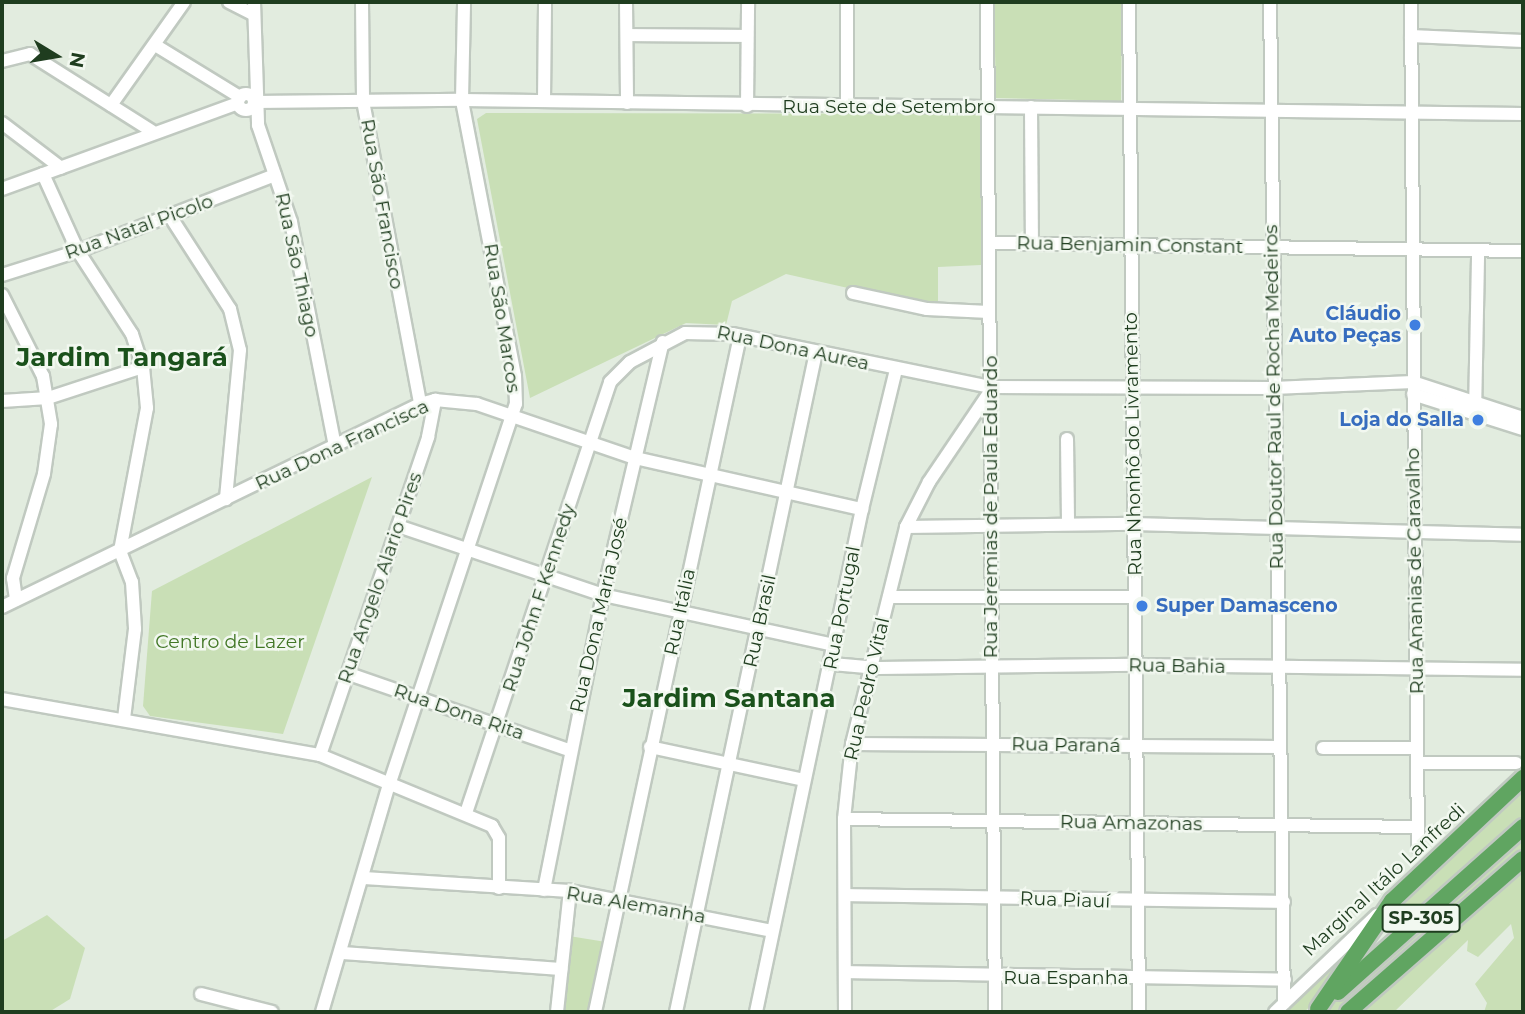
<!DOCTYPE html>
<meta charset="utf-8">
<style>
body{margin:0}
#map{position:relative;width:1525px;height:1014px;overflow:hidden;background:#e2ecdf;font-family:Montserrat,sans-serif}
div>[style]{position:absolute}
.green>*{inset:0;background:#c9dfb6}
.roads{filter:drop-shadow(2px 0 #c0c9c0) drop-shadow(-2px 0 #c0c9c0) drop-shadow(0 2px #c0c9c0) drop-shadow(0 -2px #c0c9c0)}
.minor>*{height:12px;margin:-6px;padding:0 6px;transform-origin:6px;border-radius:6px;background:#fff}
.minor>.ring{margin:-6px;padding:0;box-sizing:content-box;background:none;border:12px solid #fff;border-radius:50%}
.major>*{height:16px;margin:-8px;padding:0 8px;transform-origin:8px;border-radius:8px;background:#60a561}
.dots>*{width:19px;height:19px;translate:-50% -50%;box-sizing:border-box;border:4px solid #f2f8f0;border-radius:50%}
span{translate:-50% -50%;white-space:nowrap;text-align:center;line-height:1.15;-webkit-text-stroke:5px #f2f8f0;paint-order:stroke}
.shield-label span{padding:2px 5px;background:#f2f8f0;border:2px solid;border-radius:5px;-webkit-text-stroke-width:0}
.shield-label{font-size:18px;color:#1f3d1f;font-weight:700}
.street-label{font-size:19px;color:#1f3d1f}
.shop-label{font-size:19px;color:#366cbe;font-weight:700}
.right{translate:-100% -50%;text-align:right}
.left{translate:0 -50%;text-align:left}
.park-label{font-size:19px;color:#427726}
.district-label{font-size:26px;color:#1a511b;font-weight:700}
.frame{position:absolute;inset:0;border:4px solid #1f3d1f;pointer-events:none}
.north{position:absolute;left:21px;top:21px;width:70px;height:70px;-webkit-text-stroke:5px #f2f8f0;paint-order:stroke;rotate:101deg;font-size:19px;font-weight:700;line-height:28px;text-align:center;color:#1f3d1f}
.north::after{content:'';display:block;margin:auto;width:24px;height:32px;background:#1f3d1f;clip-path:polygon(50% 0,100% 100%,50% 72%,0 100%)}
</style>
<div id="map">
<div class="green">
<div style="clip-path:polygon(994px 2px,1122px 2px,1121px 101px,996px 98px)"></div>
<div style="clip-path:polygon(486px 113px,982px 114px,981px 265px,938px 267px,938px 305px,932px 307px,786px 274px,732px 301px,726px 325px,686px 323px,530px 398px,477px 119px)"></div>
<div style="clip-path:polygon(372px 477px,283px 734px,150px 716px,143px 706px,152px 591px)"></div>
<div style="clip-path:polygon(1523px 791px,1523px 819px,1410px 917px,1398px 926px,1390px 922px,1401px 904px)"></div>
<div style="clip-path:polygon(1523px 837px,1523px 849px,1471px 894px,1336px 1012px,1323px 1012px)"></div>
<div style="clip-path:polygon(1523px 865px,1523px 1012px,1484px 1012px,1487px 1003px,1475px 984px,1514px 938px,1511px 924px,1478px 957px,1467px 951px,1468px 940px,1394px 1012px,1356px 1012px)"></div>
<div style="clip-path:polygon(47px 915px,85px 948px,70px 999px,49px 1012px,2px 1012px,2px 941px)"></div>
<div style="clip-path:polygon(569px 936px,606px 942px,590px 1012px,563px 1012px)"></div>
<div style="clip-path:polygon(1364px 938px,1314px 1003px,1304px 1012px,1285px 1012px)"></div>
</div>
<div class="roads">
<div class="minor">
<div style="left:229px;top:2px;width:27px;rotate:27deg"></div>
<div style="left:254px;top:2px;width:123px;rotate:88.1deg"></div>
<div style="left:258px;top:125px;width:102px;rotate:71.2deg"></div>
<div style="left:291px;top:222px;width:229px;rotate:78.9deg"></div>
<div style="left:362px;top:2px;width:99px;rotate:89.4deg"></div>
<div style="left:363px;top:101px;width:308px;rotate:79.3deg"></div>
<div style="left:626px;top:2px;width:101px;rotate:89.4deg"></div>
<div style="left:847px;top:2px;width:104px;rotate:90deg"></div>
<div style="left:987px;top:2px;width:1010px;rotate:89.55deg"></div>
<div style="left:1129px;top:2px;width:1010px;rotate:89.43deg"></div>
<div style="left:1270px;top:2px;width:1001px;rotate:89.2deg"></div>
<div style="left:1411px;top:2px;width:845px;rotate:89.53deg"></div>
<div style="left:627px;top:35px;width:120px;rotate:0.5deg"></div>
<div style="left:1411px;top:36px;width:112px;rotate:2.6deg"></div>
<div style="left:155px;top:45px;width:100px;rotate:31.5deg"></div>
<div style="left:2px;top:61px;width:29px;rotate:-14deg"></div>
<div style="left:30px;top:54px;width:144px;rotate:32.3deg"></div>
<div class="ring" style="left:238px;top:94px;width:4px;height:4px"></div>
<div style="left:544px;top:101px;width:99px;rotate:-89.4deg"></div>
<div style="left:255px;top:102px;width:207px;rotate:-0.6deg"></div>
<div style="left:462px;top:100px;width:1061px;rotate:0.76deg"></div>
<div style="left:111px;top:105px;width:126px;rotate:-54.7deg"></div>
<div style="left:747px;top:106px;width:104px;rotate:-89.4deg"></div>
<div style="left:1031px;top:107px;width:136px;rotate:89.6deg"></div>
<div style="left:2px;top:123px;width:74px;rotate:37.3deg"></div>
<div style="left:43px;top:174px;width:85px;rotate:65.6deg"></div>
<div style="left:78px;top:251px;width:99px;rotate:57deg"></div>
<div style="left:132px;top:334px;width:35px;rotate:72deg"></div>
<div style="left:143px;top:367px;width:41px;rotate:84.4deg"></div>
<div style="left:147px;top:408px;width:146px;rotate:100.7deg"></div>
<div style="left:120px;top:551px;width:33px;rotate:69deg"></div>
<div style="left:132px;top:582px;width:47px;rotate:86.3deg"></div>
<div style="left:135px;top:629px;width:91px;rotate:97deg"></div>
<div style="left:2px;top:189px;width:251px;rotate:-20deg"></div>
<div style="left:170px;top:216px;width:111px;rotate:57.2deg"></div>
<div style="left:230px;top:309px;width:42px;rotate:76.3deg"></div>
<div style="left:240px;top:350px;width:150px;rotate:95.4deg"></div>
<div style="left:989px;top:243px;width:534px;rotate:0.86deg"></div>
<div style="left:2px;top:275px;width:80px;rotate:-17.5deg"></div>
<div style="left:78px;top:251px;width:211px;rotate:-21.1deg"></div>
<div style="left:853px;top:293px;width:76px;rotate:12.2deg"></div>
<div style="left:927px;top:309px;width:62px;rotate:2.8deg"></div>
<div style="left:2px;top:295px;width:91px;rotate:63.2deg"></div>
<div style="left:43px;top:376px;width:49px;rotate:80.5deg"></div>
<div style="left:51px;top:424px;width:50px;rotate:98deg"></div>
<div style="left:44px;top:474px;width:109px;rotate:106.6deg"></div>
<div style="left:13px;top:578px;width:22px;rotate:82deg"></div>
<div style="left:1413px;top:394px;width:115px;rotate:17.7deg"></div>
<div style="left:2px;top:401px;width:46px;rotate:-3.7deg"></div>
<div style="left:48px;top:398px;width:100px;rotate:-18.1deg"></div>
<div style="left:1475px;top:414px;width:163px;rotate:-88.9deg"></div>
<div style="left:1067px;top:439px;width:84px;rotate:89.3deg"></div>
<div style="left:398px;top:526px;width:216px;rotate:18.6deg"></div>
<div style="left:603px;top:595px;width:237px;rotate:12.2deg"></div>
<div style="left:906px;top:527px;width:228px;rotate:-0.8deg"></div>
<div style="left:1134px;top:524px;width:389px;rotate:1.6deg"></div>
<div style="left:889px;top:597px;width:246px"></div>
<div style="left:2px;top:607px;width:465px;rotate:-25.9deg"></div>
<div style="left:420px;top:404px;width:16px;rotate:-15deg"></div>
<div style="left:435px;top:400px;width:42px;rotate:5.4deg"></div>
<div style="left:477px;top:404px;width:167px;rotate:18.9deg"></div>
<div style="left:635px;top:458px;width:233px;rotate:12.7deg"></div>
<div style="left:832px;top:664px;width:46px;rotate:5deg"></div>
<div style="left:878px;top:668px;width:257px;rotate:-0.7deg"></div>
<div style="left:1135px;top:665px;width:388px;rotate:0.7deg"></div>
<div style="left:349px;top:674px;width:233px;rotate:19.1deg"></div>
<div style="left:2px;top:699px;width:323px;rotate:10deg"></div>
<div style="left:320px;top:755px;width:186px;rotate:22.4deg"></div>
<div style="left:492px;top:826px;width:14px;rotate:60deg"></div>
<div style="left:499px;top:838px;width:50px;rotate:90deg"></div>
<div style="left:852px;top:744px;width:428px;rotate:0.4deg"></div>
<div style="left:650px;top:747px;width:157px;rotate:12.1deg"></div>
<div style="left:1323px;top:748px;width:94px"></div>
<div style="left:320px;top:755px;width:336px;rotate:-71.2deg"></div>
<div style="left:428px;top:437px;width:38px;rotate:-79deg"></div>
<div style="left:1418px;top:763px;width:98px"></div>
<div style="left:466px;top:813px;width:454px;rotate:-71.5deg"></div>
<div style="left:610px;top:382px;width:28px;rotate:-45deg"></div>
<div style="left:630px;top:362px;width:62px;rotate:-27.8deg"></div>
<div style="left:685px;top:333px;width:47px;rotate:1.2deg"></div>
<div style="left:732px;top:334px;width:263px;rotate:11.6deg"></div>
<div style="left:990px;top:387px;width:283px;rotate:0.2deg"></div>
<div style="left:1273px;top:388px;width:140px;rotate:-2.5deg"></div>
<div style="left:1413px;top:382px;width:116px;rotate:18.1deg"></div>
<div style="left:844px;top:819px;width:573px;rotate:0.8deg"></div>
<div style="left:364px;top:878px;width:206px;rotate:3.6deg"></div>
<div style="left:570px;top:891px;width:206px;rotate:11.2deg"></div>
<div style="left:544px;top:890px;width:301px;rotate:-78.7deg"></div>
<div style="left:603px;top:595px;width:260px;rotate:-76.7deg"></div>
<div style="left:846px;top:895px;width:438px;rotate:0.9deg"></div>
<div style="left:342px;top:953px;width:220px;rotate:4.2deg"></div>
<div style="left:847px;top:972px;width:438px;rotate:1deg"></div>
<div style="left:201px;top:994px;width:73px;rotate:14.2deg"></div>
<div style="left:322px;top:1012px;width:237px;rotate:-73.6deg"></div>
<div style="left:389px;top:785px;width:402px;rotate:-71.6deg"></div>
<div style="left:516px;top:404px;width:28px;rotate:-92deg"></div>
<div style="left:515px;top:376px;width:281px;rotate:-100.9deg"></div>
<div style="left:462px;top:100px;width:98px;rotate:-88.8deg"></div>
<div style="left:557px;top:1012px;width:122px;rotate:-83.9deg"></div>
<div style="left:595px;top:1012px;width:691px;rotate:-77.89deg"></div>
<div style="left:676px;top:1012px;width:675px;rotate:-78.02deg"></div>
<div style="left:756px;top:1012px;width:514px;rotate:-78.1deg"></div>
<div style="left:862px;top:509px;width:144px;rotate:-76.3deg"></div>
<div style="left:845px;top:1012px;width:193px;rotate:-90.3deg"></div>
<div style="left:844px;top:819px;width:75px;rotate:-83.9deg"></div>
<div style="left:852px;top:744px;width:224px;rotate:-76deg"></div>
<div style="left:906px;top:527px;width:51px;rotate:-62.9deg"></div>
<div style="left:929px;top:482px;width:107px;rotate:-56deg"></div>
<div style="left:1275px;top:1012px;width:141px;rotate:-43.6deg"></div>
</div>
<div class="major">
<div style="left:1338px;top:992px;width:248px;rotate:-41.7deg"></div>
<div style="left:1318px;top:1009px;width:131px;rotate:-55.6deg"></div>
<div style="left:1392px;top:901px;width:180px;rotate:-43.2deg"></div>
<div style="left:1348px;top:1012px;width:232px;rotate:-41.2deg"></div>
</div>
</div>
<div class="dots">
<div style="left:1415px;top:325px;background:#3f7fe0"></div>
<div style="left:1478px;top:420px;background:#3f7fe0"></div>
<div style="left:1142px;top:606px;background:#3f7fe0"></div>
</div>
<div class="shield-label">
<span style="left:1421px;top:918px">SP-305</span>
</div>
<div class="street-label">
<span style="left:889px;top:107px">Rua Sete de Setembro</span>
<span style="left:382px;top:204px;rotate:80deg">Rua São Francisco</span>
<span style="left:139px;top:227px;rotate:-20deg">Rua Natal Picolo</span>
<span style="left:1130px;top:245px;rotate:1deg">Rua Benjamin Constant</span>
<span style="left:297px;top:265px;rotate:78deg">Rua São Thiago</span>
<span style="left:502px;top:318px;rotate:81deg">Rua São Marcos</span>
<span style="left:793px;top:348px;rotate:12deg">Rua Dona Aurea</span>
<span style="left:1274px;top:397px;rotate:-91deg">Rua Doutor Raul de Rocha Medeiros</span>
<span style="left:1133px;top:444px;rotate:-91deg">Rua Nhonhô do Livramento</span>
<span style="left:342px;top:445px;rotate:-25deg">Rua Dona Francisca</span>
<span style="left:991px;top:507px;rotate:-90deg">Rua Jeremias de Paula Eduardo</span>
<span style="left:1415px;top:571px;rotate:-91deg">Rua Ananias de Caravalho</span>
<span style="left:380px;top:578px;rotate:-71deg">Rua Angelo Alario Pires</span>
<span style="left:539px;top:598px;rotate:-72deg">Rua John F Kennedy</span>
<span style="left:842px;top:608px;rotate:-79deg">Rua Portugal</span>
<span style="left:680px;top:612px;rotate:-78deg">Rua Itália</span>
<span style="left:599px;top:615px;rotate:-77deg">Rua Dona Maria José</span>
<span style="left:760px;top:621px;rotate:-78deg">Rua Brasil</span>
<span style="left:1177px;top:666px;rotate:1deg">Rua Bahia</span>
<span style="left:867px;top:689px;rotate:-77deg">Rua Pedro Vital</span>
<span style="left:459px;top:712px;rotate:19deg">Rua Dona Rita</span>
<span style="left:1066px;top:745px;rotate:1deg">Rua Paraná</span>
<span style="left:1131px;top:823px;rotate:1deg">Rua Amazonas</span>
<span style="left:1384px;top:880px;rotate:-43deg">Marginal Itálo Lanfredi</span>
<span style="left:1065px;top:900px;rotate:2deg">Rua Piauí</span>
<span style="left:636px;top:905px;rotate:10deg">Rua Alemanha</span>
<span style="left:1066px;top:978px">Rua Espanha</span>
</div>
<div class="shop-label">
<span class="right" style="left:1401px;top:325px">Cláudio<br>Auto Peças</span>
<span class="right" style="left:1464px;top:420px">Loja do Salla</span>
<span class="left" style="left:1156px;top:606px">Super Damasceno</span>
</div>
<div class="park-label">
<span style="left:230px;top:642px">Centro de Lazer</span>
</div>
<div class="district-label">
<span style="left:122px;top:358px">Jardim Tangará</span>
<span style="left:729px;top:699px">Jardim Santana</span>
</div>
<div class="frame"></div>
<div class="north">N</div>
</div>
